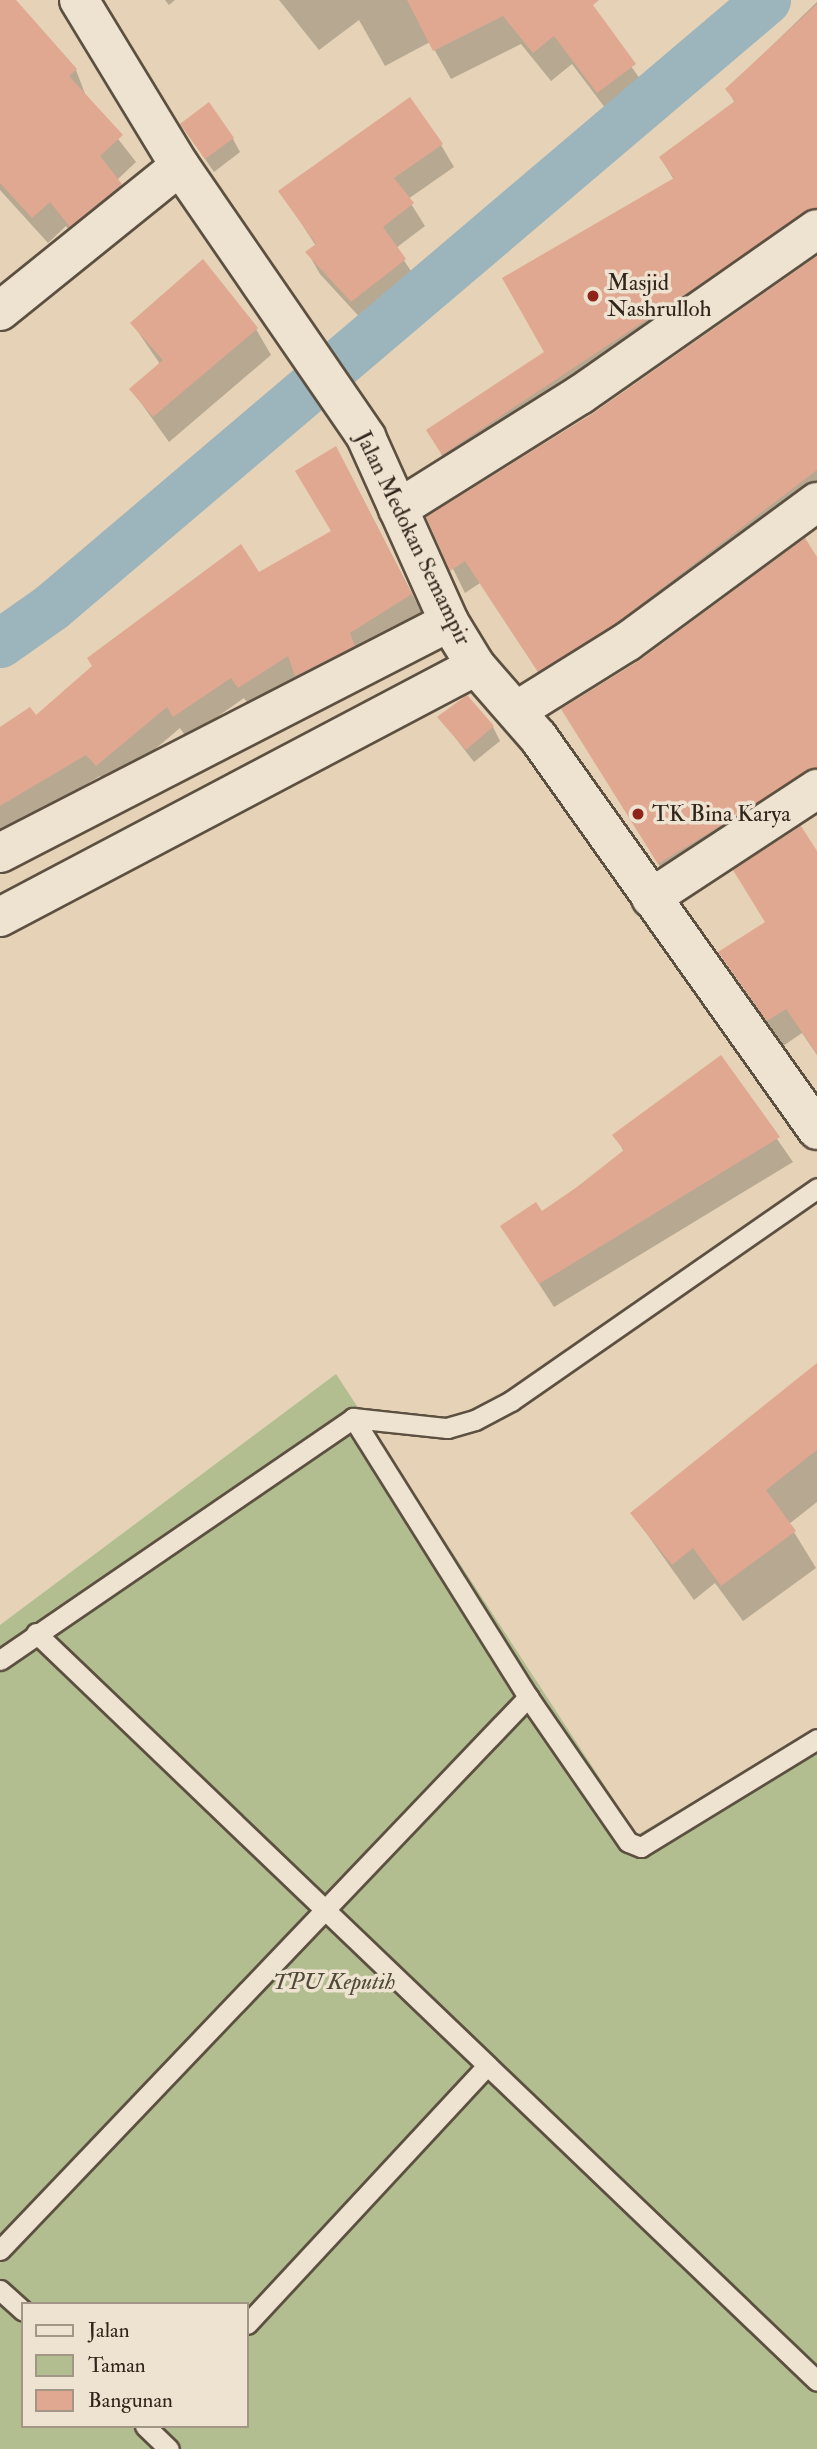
<!DOCTYPE html>
<style>
body{margin:0}
#map{position:relative;width:817px;height:2449px;overflow:hidden;background:#e5d2b7;font-family:"IM FELL Double Pica",serif}
div>[style]{position:absolute}
.green>*{inset:0;background:#b2bd90}
.shadow>*{inset:0;background:#0003}
.canal>*{height:49px;margin:-24.5px;padding:0 24.5px;transform-origin:24.5px;border-radius:24.5px;background:#9cb4bb}
.building>*{inset:0;background:#e0a791}
.roads{filter:drop-shadow(2px 0 #5c5041) drop-shadow(-2px 0 #5c5041) drop-shadow(0 2px #5c5041) drop-shadow(0 -2px #5c5041)}
.service>*{height:19px;margin:-9.5px;padding:0 9.5px;transform-origin:9.5px;border-radius:9.5px;background:#eee2d0}
.minor>*{height:38px;margin:-19px;padding:0 19px;transform-origin:19px;border-radius:19px;background:#eee2d0}
.tertiary>*{height:38px;margin:-19px;padding:0 19px;transform-origin:19px;border-radius:19px;background:#eee2d0}
.dots>*{width:19px;height:19px;translate:-50% -50%;box-sizing:border-box;border:4px solid #eee2d0;border-radius:50%}
span{translate:-50% -50%;white-space:nowrap;text-align:center;line-height:1.15;-webkit-text-stroke:7px #eee2d0;paint-order:stroke}
.poi-label{font-size:23px;color:#2f251a}
.left{translate:0 -50%;text-align:left}
.street-label{font-size:23px;color:#2f251a}
.park-label{font-size:23px;color:#504b38;font-style:italic}
.legend{position:absolute;left:21px;top:2302px;width:228px;height:126px;box-sizing:border-box;background:#eee2d0;border:2px solid #a29687;margin:0;padding:9px 12px;list-style:none;font-size:21px;color:#2f251a}
.legend li{display:flex;align-items:center;gap:14px;height:35px}
.legend b{width:35px;border:2px solid #a29687}
</style>
<div id="map">
<div class="green">
<div style="clip-path:polygon(evenodd,336px 1374px,637px 1835px,817px 1730px,817px 2449px,0 2449px,0 1625px,336px 1374px,23px 2304px,247px 2304px,247px 2426px,23px 2426px,23px 2304px)"></div>
</div>
<div class="shadow">
<div style="clip-path:polygon(0 0,76px 70px,87px 99px,136px 162px,117px 180px,136px 211px,86px 251px,66px 226px,48px 243px,0 190px)"></div>
<div style="clip-path:polygon(165px 0,175px 0,169px 5px)"></div>
<div style="clip-path:polygon(279px 0,583px 0,651px 94px,615px 121px,572px 64px,551px 81px,521px 44px,451px 79px,430px 42px,385px 66px,359px 20px,319px 50px)"></div>
<div style="clip-path:polygon(817px 2px,817px 234px,457px 477px,441px 454px,547px 352px,674px 180px,661px 158px,735px 103px,727px 89px)"></div>
<div style="clip-path:polygon(190px 137px,233px 139px,240px 152px,214px 172px)"></div>
<div style="clip-path:polygon(441px 145px,454px 167px,408px 199px,425px 226px,396px 248px,418px 282px,365px 323px,320px 274px,308px 253px,316px 246px,281px 192px)"></div>
<div style="clip-path:polygon(817px 258px,817px 507px,552px 693px,480px 583px,465px 593px,428px 518px,593px 415px)"></div>
<div style="clip-path:polygon(132px 323px,256px 329px,271px 355px,169px 442px,131px 389px,160px 364px)"></div>
<div style="clip-path:polygon(348px 470px,424px 617px,251px 709px,244px 698px,187px 738px,180px 728px,110px 787px,100px 776px,0 835px,0 744px,334px 532px)"></div>
<div style="clip-path:polygon(817px 561px,817px 798px,674px 889px,578px 735px)"></div>
<div style="clip-path:polygon(440px 718px,493px 727px,500px 741px,474px 762px)"></div>
<div style="clip-path:polygon(817px 855px,817px 1055px,802px 1033px,783px 1046px,720px 953px,767px 923px)"></div>
<div style="clip-path:polygon(720px 1057px,793px 1162px,554px 1307px,502px 1227px,542px 1214px,624px 1152px,615px 1135px)"></div>
<div style="clip-path:polygon(817px 1365px,817px 1502px,789px 1524px,816px 1568px,743px 1621px,715px 1583px,694px 1600px,632px 1513px)"></div>
</div>
<div class="canal">
<div style="left:0;top:643px;width:62px;rotate:-35.2deg"></div>
<div style="left:51px;top:607px;width:938px;rotate:-40.33deg"></div>
</div>
<div class="building">
<div style="clip-path:polygon(0 0,16px 0,77px 69px,69px 76px,123px 135px,100px 156px,122px 184px,70px 227px,50px 202px,32px 218px,0 183px)"></div>
<div style="clip-path:polygon(407px 0,599px 0,593px 5px,636px 64px,597px 93px,554px 36px,533px 53px,503px 16px,433px 51px)"></div>
<div style="clip-path:polygon(817px 4px,817px 207px,442px 455px,426px 430px,544px 352px,502px 278px,674px 178px,659px 157px,735px 101px,725px 89px)"></div>
<div style="clip-path:polygon(410px 97px,443px 144px,394px 178px,414px 203px,383px 227px,406px 259px,351px 302px,305px 252px,316px 244px,278px 191px)"></div>
<div style="clip-path:polygon(209px 102px,234px 138px,205px 159px,180px 124px)"></div>
<div style="clip-path:polygon(817px 256px,817px 470px,615px 624px,538px 672px,465px 561px,450px 571px,426px 517px,592px 414px)"></div>
<div style="clip-path:polygon(203px 259px,258px 328px,153px 417px,129px 389px,163px 360px,130px 323px)"></div>
<div style="clip-path:polygon(336px 446px,412px 594px,350px 633px,355px 646px,295px 676px,288px 656px,238px 688px,231px 678px,173px 717px,167px 707px,96px 766px,86px 755px,0 806px,0 727px,30px 707px,36px 715px,92px 666px,87px 658px,241px 544px,259px 572px,331px 531px,295px 471px)"></div>
<div style="clip-path:polygon(805px 538px,817px 557px,817px 767px,658px 864px,561px 709px,640px 660px)"></div>
<div style="clip-path:polygon(467px 695px,494px 726px,466px 750px,437px 717px)"></div>
<div style="clip-path:polygon(801px 826px,817px 851px,817px 1054px,786px 1009px,767px 1021px,718px 952px,765px 922px,733px 870px)"></div>
<div style="clip-path:polygon(721px 1055px,780px 1137px,539px 1284px,500px 1226px,536px 1202px,542px 1211px,577px 1187px,624px 1150px,612px 1135px)"></div>
<div style="clip-path:polygon(817px 1363px,817px 1450px,766px 1490px,796px 1531px,721px 1586px,693px 1548px,672px 1565px,630px 1513px)"></div>
</div>
<div class="roads">
<div class="service">
<div style="left:353px;top:1418px;width:329px;rotate:57.9deg"></div>
<div style="left:528px;top:1697px;width:176px;rotate:55.4deg"></div>
<div style="left:628px;top:1842px;width:14px;rotate:21deg"></div>
<div style="left:641px;top:1847px;width:206px;rotate:-31.5deg"></div>
<div style="left:36px;top:1633px;width:1081px;rotate:43.76deg"></div>
<div style="left:0;top:1660px;width:428px;rotate:-34.4deg"></div>
<div style="left:353px;top:1418px;width:95px;rotate:6.1deg"></div>
<div style="left:447px;top:1428px;width:29px;rotate:-16deg"></div>
<div style="left:475px;top:1420px;width:41px;rotate:-27.8deg"></div>
<div style="left:511px;top:1401px;width:373px;rotate:-34.8deg"></div>
<div style="left:0;top:2250px;width:765px;rotate:-46.32deg"></div>
<div style="left:0;top:2290px;width:31px;rotate:42deg"></div>
<div style="left:247px;top:2324px;width:352px;rotate:-47.1deg"></div>
<div style="left:145px;top:2426px;width:33px;rotate:44deg"></div>
</div>
<div class="minor">
<div style="left:0;top:311px;width:231px;rotate:-38.9deg"></div>
<div style="left:398px;top:509px;width:215px;rotate:-32.1deg"></div>
<div style="left:580px;top:395px;width:289px;rotate:-35deg"></div>
<div style="left:516px;top:711px;width:131px;rotate:-31.9deg"></div>
<div style="left:627px;top:642px;width:236px;rotate:-36.4deg"></div>
<div style="left:0;top:853px;width:505px;rotate:-27.22deg"></div>
<div style="left:651px;top:898px;width:199px;rotate:-33.3deg"></div>
<div style="left:0;top:917px;width:538px;rotate:-27.8deg"></div>
</div>
<div class="tertiary">
<div style="left:79px;top:0;width:194px;rotate:58.7deg"></div>
<div style="left:180px;top:166px;width:329px;rotate:55.5deg"></div>
<div style="left:366px;top:437px;width:203px;rotate:65.8deg"></div>
<div style="left:449px;top:622px;width:52px;rotate:58.5deg"></div>
<div style="left:476px;top:666px;width:94px;rotate:48.9deg"></div>
<div style="left:538px;top:737px;width:482px;rotate:54.6deg"></div>
</div>
</div>
<div class="dots">
<div style="left:593px;top:296px;background:#8f2418"></div>
<div style="left:638px;top:814px;background:#8f2418"></div>
</div>
<div class="poi-label">
<span class="left" style="left:607px;top:296px">Masjid<br>Nashrulloh</span>
<span class="left" style="left:652px;top:814px">TK Bina Karya</span>
</div>
<div class="street-label">
<span style="left:413px;top:538px;rotate:64deg">Jalan Medokan Semampir</span>
</div>
<div class="park-label">
<span style="left:334px;top:1982px">TPU Keputih</span>
</div>
<ul class="legend">
<li><b style="height:9px;background:#eee2d0"></b>Jalan</li>
<li><b style="height:19px;background:#b2bd90"></b>Taman</li>
<li><b style="height:19px;background:#e0a791"></b>Bangunan</li>
</ul>
</div>
